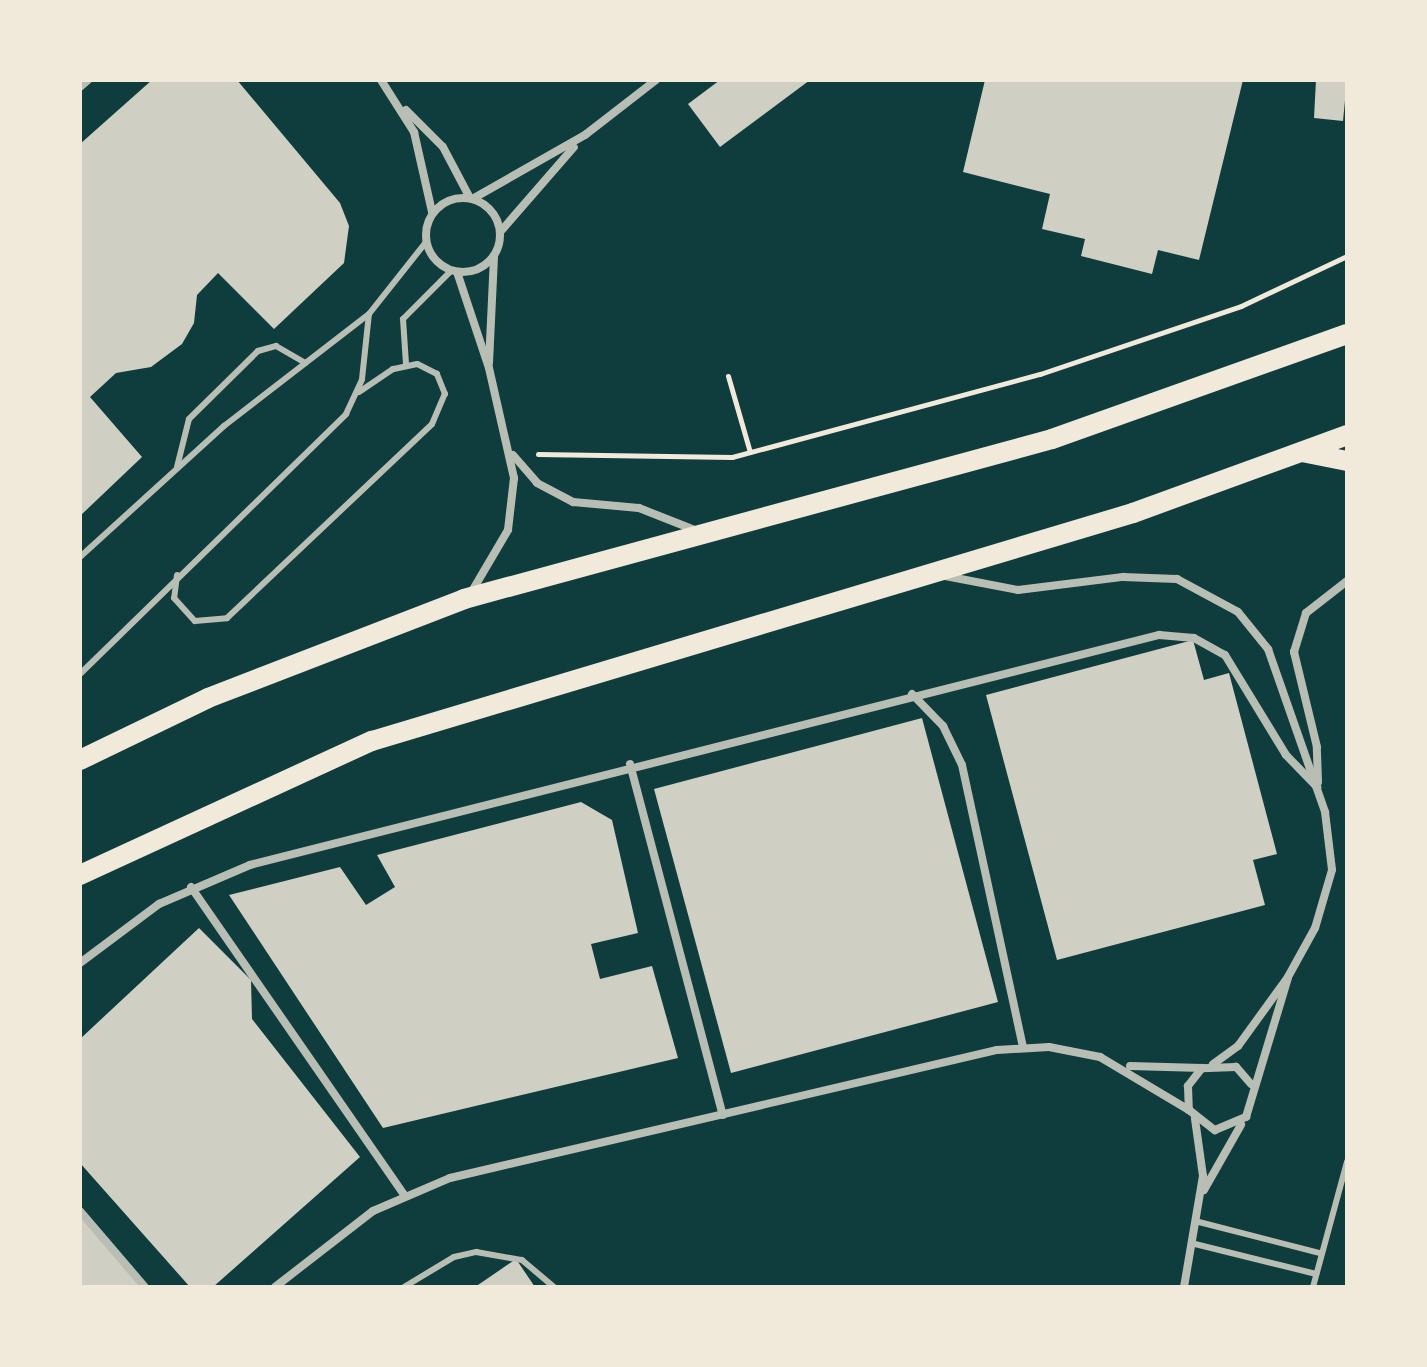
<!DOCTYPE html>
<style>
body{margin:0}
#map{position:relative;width:1427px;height:1367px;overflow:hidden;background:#0f3d3e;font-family:"Open Sans",sans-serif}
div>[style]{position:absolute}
.building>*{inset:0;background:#cfcfc3}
.path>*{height:5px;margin:-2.5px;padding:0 2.5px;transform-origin:2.5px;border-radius:2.5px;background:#f1e9da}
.service>*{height:6px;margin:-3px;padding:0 3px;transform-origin:3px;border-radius:3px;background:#b8beb3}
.minor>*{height:8px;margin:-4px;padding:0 4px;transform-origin:4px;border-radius:4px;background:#b8beb3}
.minor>.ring{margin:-4px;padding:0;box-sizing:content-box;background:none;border:8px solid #b8beb3;border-radius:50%}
.primary>*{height:20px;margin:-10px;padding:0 10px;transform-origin:10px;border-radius:10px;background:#f1e9da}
span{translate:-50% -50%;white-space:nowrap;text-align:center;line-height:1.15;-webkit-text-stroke:7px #f1e9da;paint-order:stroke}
.frame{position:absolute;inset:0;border:82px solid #f1e9da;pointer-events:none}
</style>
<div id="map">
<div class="building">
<div style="clip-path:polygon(152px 80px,237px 80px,340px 203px,349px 226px,344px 263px,274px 329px,218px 273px,197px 295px,194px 323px,182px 344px,151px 367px,116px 373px,90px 397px,142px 457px,80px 516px,80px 144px)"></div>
<div style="clip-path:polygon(720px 80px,810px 80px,720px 147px,688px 104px)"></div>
<div style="clip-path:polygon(985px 80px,1243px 80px,1199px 260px,1158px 250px,1152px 274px,1081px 256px,1085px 239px,1042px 229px,1050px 194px,963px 172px)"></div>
<div style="clip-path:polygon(1316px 80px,1347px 80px,1343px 121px,1314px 118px)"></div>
<div style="clip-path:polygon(1193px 640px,1204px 680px,1229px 673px,1277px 854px,1253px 860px,1265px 905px,1057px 960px,986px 695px)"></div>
<div style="clip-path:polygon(922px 718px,998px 1002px,731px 1073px,654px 789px)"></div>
<div style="clip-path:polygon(581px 802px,612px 820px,638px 933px,591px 944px,600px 979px,652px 966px,678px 1058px,383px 1128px,229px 895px,340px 867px,366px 905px,395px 887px,377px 855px)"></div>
<div style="clip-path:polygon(199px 928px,251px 980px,252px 1019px,360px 1157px,213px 1287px,190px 1287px,80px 1163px,80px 1039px)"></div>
<div style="clip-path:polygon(80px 1214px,143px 1287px,80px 1287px)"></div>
<div style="clip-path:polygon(516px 1259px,535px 1287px,475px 1287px)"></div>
</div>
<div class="path">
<div style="left:728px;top:376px;width:79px;rotate:73.9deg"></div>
<div style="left:538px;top:454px;width:194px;rotate:0.9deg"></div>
<div style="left:732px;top:457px;width:319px;rotate:-15.1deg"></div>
<div style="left:1040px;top:374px;width:212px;rotate:-18.7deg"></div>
<div style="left:1241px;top:306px;width:117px;rotate:-25.3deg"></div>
</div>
<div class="service">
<div style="left:406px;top:364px;width:45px;rotate:-93.8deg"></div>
<div style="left:403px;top:319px;width:69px;rotate:-45deg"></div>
<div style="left:177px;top:467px;width:49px;rotate:-76deg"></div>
<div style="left:189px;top:419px;width:97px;rotate:-44.6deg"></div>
<div style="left:258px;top:351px;width:19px;rotate:-16deg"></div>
<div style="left:276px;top:346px;width:34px;rotate:30deg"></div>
<div style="left:80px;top:557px;width:195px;rotate:-42.3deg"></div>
<div style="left:224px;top:426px;width:183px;rotate:-37.7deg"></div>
<div style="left:369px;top:314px;width:92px;rotate:-51.6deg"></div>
<div style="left:177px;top:575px;width:23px;rotate:97deg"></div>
<div style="left:174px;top:598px;width:31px;rotate:48deg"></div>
<div style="left:195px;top:621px;width:32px;rotate:-5deg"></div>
<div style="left:227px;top:618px;width:282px;rotate:-43.4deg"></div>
<div style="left:432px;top:424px;width:33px;rotate:-67deg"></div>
<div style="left:445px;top:394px;width:22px;rotate:-112deg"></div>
<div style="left:437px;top:374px;width:22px;rotate:-153deg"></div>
<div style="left:417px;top:364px;width:25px;rotate:168deg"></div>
<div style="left:393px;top:369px;width:41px;rotate:145.9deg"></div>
<div style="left:80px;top:674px;width:372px;rotate:-44.3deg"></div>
<div style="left:346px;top:414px;width:38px;rotate:-65deg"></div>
<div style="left:362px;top:379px;width:65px;rotate:-83.9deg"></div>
<div style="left:1195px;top:1221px;width:129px;rotate:14.4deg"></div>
<div style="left:1191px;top:1243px;width:129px;rotate:13.9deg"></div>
<div style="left:404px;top:1287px;width:58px;rotate:-31deg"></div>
<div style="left:454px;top:1257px;width:23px;rotate:-13deg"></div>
<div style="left:476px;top:1252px;width:47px;rotate:9.9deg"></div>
<div style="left:522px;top:1260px;width:42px;rotate:40.2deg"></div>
<div style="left:1313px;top:1287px;width:130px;rotate:-74.8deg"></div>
</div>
<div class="minor">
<div style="left:381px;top:80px;width:62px;rotate:57.6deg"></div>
<div style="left:414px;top:132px;width:82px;rotate:77.3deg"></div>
<div style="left:80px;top:87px;width:11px;rotate:-41deg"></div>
<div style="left:406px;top:110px;width:52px;rotate:45deg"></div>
<div style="left:443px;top:147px;width:58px;rotate:62.1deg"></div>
<div class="ring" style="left:426px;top:198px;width:66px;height:66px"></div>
<div style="left:474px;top:198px;width:128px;rotate:-29.6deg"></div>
<div style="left:585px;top:135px;width:90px;rotate:-37.8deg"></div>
<div style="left:501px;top:231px;width:111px;rotate:-49deg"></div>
<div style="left:457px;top:272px;width:101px;rotate:71.6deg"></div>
<div style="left:489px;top:368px;width:113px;rotate:77.2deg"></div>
<div style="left:514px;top:478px;width:52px;rotate:96.6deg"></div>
<div style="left:508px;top:530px;width:71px;rotate:120.5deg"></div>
<div style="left:489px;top:363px;width:106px;rotate:-87.3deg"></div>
<div style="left:513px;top:455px;width:37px;rotate:49deg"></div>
<div style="left:537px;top:483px;width:41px;rotate:27.8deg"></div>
<div style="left:573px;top:502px;width:66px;rotate:5.2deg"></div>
<div style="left:639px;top:508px;width:62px;rotate:21.6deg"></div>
<div style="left:940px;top:575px;width:79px;rotate:10.9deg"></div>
<div style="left:1018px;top:590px;width:106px;rotate:-7.1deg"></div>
<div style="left:1123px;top:577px;width:54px;rotate:2.1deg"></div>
<div style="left:1177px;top:579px;width:69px;rotate:28.4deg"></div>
<div style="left:1238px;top:612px;width:48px;rotate:51deg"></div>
<div style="left:1268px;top:649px;width:173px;rotate:70.7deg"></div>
<div style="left:1325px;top:812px;width:58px;rotate:83.1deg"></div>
<div style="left:1332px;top:870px;width:60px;rotate:106.3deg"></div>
<div style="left:1315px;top:928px;width:56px;rotate:118.9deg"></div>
<div style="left:1288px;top:977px;width:85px;rotate:125.9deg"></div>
<div style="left:1238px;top:1046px;width:31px;rotate:144deg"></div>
<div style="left:912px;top:694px;width:45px;rotate:45.9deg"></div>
<div style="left:943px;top:726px;width:43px;rotate:64deg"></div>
<div style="left:962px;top:765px;width:289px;rotate:77.8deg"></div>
<div style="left:630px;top:764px;width:363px;rotate:75.2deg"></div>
<div style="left:1318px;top:782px;width:35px;rotate:-92deg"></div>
<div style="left:1317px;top:747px;width:98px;rotate:-103.6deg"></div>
<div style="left:1294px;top:652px;width:41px;rotate:-72.9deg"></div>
<div style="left:1306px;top:613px;width:52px;rotate:-38deg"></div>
<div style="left:191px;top:887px;width:374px;rotate:55.3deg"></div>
<div style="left:80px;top:963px;width:99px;rotate:-36.8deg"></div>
<div style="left:159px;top:904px;width:99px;rotate:-23.2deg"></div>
<div style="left:250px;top:865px;width:938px;rotate:-14.2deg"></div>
<div style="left:1159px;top:635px;width:35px;rotate:5deg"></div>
<div style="left:1194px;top:638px;width:35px;rotate:29deg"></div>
<div style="left:1225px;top:655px;width:117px;rotate:58.6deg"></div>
<div style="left:1286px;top:755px;width:45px;rotate:45.9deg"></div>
<div style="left:1130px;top:1066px;width:72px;rotate:1.6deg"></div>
<div style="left:1251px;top:1084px;width:23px;rotate:-131deg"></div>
<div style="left:1236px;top:1067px;width:34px;rotate:178deg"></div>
<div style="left:1202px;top:1068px;width:23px;rotate:128deg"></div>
<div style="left:1188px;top:1086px;width:24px;rotate:88deg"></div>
<div style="left:1189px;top:1110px;width:33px;rotate:38deg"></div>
<div style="left:1215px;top:1130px;width:34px;rotate:-23deg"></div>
<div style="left:1246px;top:1117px;width:145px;rotate:-73.2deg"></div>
<div style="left:1204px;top:1190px;width:75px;rotate:-60.4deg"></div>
<div style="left:80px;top:1211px;width:100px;rotate:49.5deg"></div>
<div style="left:275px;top:1287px;width:124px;rotate:-37.8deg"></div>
<div style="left:373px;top:1211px;width:84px;rotate:-23.2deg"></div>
<div style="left:450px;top:1178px;width:562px;rotate:-13.17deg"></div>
<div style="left:997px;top:1050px;width:52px;rotate:-3.3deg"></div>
<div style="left:1049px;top:1047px;width:52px;rotate:11.1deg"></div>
<div style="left:1100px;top:1057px;width:104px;rotate:30.8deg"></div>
<div style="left:1184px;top:1287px;width:113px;rotate:-80.3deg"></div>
<div style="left:1203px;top:1176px;width:58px;rotate:-98deg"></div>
</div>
<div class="primary">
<div style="left:1302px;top:452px;width:46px;rotate:11.3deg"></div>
<div style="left:80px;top:760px;width:142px;rotate:-25.8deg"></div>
<div style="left:208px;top:698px;width:274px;rotate:-21.1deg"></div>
<div style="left:464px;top:599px;width:609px;rotate:-15.22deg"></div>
<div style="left:1052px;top:439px;width:313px;rotate:-19.6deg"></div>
<div style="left:80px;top:875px;width:321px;rotate:-24.7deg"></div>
<div style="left:372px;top:741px;width:794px;rotate:-16.68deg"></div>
<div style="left:1133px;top:513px;width:228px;rotate:-20deg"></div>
</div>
<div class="frame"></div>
</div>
